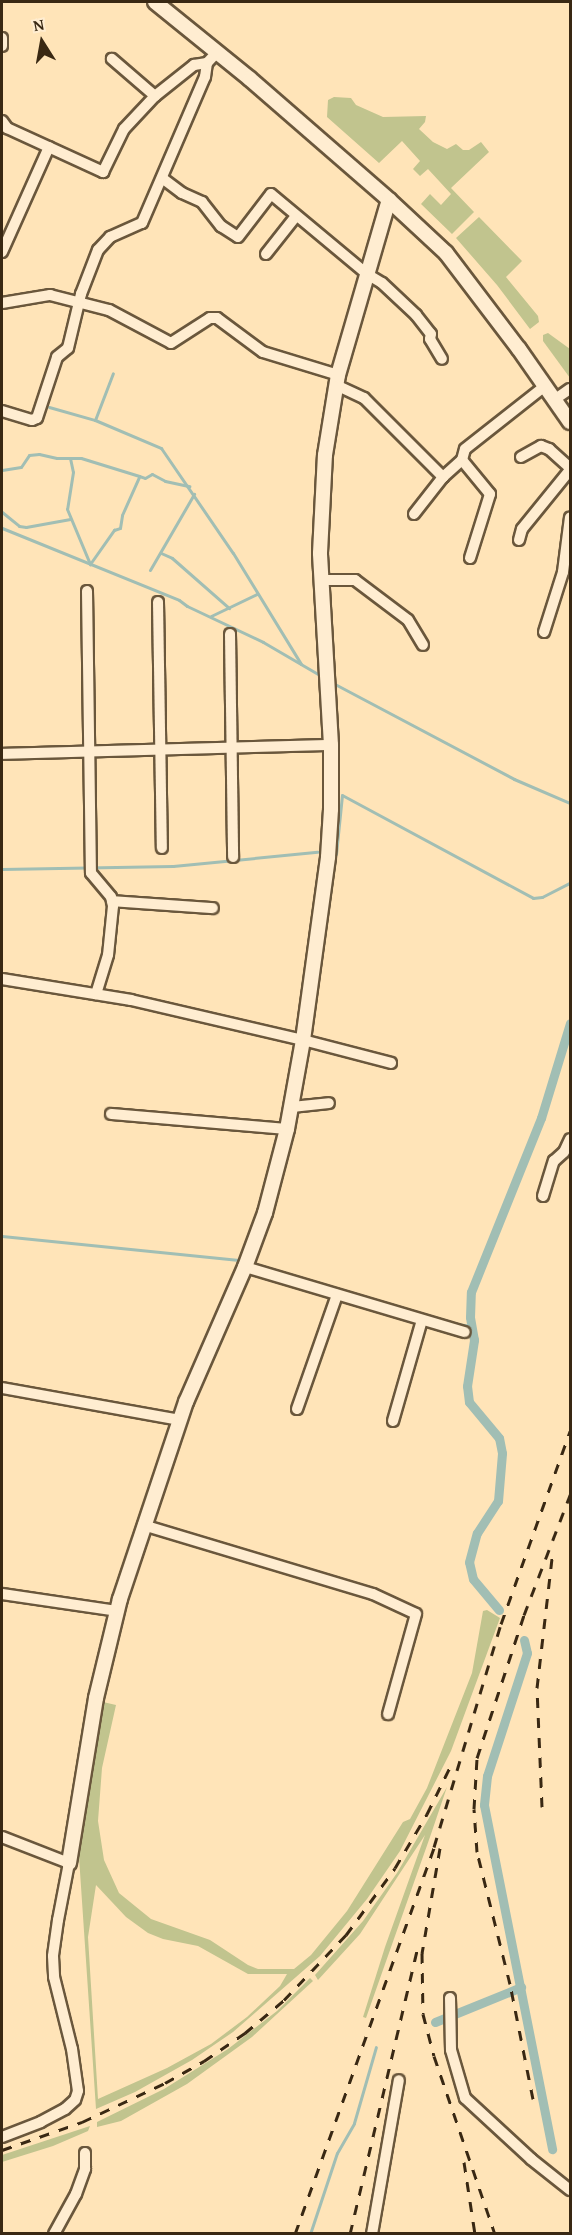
<!DOCTYPE html>
<style>
body{margin:0}
#map{position:relative;width:572px;height:2235px;overflow:hidden;background:#ffe4b8;font-family:"Gentium Book Plus",serif}
div>[style]{position:absolute}
.green>*{inset:0;background:#c1c48e}
.stream>*{height:3px;margin:-1.5px;padding:0 1.5px;transform-origin:1.5px;border-radius:1.5px;background:#a1beb4}
.canal>*{height:9px;margin:-4.5px;padding:0 4.5px;transform-origin:4.5px;border-radius:4.5px;background:#a1beb4}
.roads{filter:drop-shadow(2px 0 #6a573c) drop-shadow(-2px 0 #6a573c) drop-shadow(0 2px #6a573c) drop-shadow(0 -2px #6a573c)}
.street>*{height:10px;margin:-5px;padding:0 5px;transform-origin:5px;border-radius:5px;background:#ffedd1}
.secondary>*{height:14px;margin:-7px;padding:0 7px;transform-origin:7px;border-radius:7px;background:#ffedd1}
.rail>*{height:3px;margin-top:-1.5px;transform-origin:0;background:repeating-linear-gradient(90deg,#392813 0 10px,transparent 0 20px)}
span{translate:-50% -50%;white-space:nowrap;text-align:center;line-height:1.15;-webkit-text-stroke:4.5px #ffedd1;paint-order:stroke}
.frame{position:absolute;inset:0;border:3px solid #392813;pointer-events:none}
.north{position:absolute;left:12px;top:12px;width:60px;height:60px;-webkit-text-stroke:4px #ffedd1;paint-order:stroke;rotate:349deg;font-size:16px;font-weight:700;line-height:24px;text-align:center;color:#392813}
.north::after{content:'';display:block;margin:auto;width:21px;height:27px;background:#392813;clip-path:polygon(50% 0,100% 100%,50% 72%,0 100%)}
</style>
<div id="map">
<div class="green">
<div style="clip-path:polygon(334px 97px,351px 98px,356px 105px,383px 117px,426px 116px,425px 122px,419px 129px,433px 142px,447px 149px,456px 144px,463px 150px,469px 150px,481px 142px,489px 152px,451px 188px,474px 212px,452px 234px,421px 204px,430px 194px,441px 205px,451px 194px,428px 169px,420px 176px,413px 169px,420px 161px,402px 141px,379px 163px,327px 117px,328px 100px)"></div>
<div style="clip-path:polygon(479px 217px,522px 261px,506px 277px,538px 316px,539px 322px,530px 329px,497px 285px,456px 238px)"></div>
<div style="clip-path:polygon(548px 333px,570px 349px,570px 378px,543px 341px,543px 335px)"></div>
<div style="clip-path:polygon(evenodd,487px 1610px,500px 1618px,451px 1751px,400px 1851px,367px 1899px,320px 1956px,233px 2032px,192px 2060px,135px 2092px,96px 2109px,78px 1842px,103px 1702px,116px 1705px,102px 1768px,98px 1821px,104px 1860px,119px 1893px,151px 1919px,210px 1940px,248px 1965px,258px 1969px,294px 1969px,311px 1955px,347px 1911px,403px 1822px,410px 1819px,427px 1788px,472px 1673px,483px 1611px,487px 1610px,96px 1885px,126px 1917px,148px 1933px,163px 1939px,198px 1946px,248px 1974px,287px 1974px,280px 1986px,247px 2017px,211px 2044px,167px 2068px,98px 2099px,88px 1937px,96px 1885px)"></div>
<div style="clip-path:polygon(447px 1787px,430px 1837px,366px 2018px,363px 2017px,385px 1947px,425px 1835px,360px 1934px,318px 1980px,315px 1975px,363px 1921px,397px 1873px)"></div>
<div style="clip-path:polygon(310px 1978px,313px 1981px,252px 2037px,187px 2084px,121px 2121px,97px 2127px,97px 2122px,164px 2089px,228px 2049px,277px 2011px)"></div>
<div style="clip-path:polygon(90px 2126px,88px 2131px,53px 2146px,2px 2162px,2px 2155px)"></div>
</div>
<div class="stream">
<div style="left:49px;top:407px;width:48px;rotate:15.8deg"></div>
<div style="left:95px;top:420px;width:72px;rotate:23deg"></div>
<div style="left:161px;top:448px;width:127px;rotate:55.6deg"></div>
<div style="left:233px;top:553px;width:130px;rotate:58.5deg"></div>
<div style="left:95px;top:420px;width:50px;rotate:-69deg"></div>
<div style="left:70px;top:458px;width:14px;rotate:78deg"></div>
<div style="left:73px;top:472px;width:37px;rotate:99deg"></div>
<div style="left:67px;top:509px;width:60px;rotate:67.3deg"></div>
<div style="left:2px;top:470px;width:19px;rotate:-9deg"></div>
<div style="left:21px;top:467px;width:14px;rotate:-56deg"></div>
<div style="left:29px;top:455px;width:10px;rotate:-6deg"></div>
<div style="left:39px;top:454px;width:18px;rotate:13deg"></div>
<div style="left:57px;top:458px;width:24px"></div>
<div style="left:81px;top:458px;width:61px;rotate:17.2deg"></div>
<div style="left:139px;top:476px;width:6px;rotate:18deg"></div>
<div style="left:145px;top:478px;width:8px;rotate:-30deg"></div>
<div style="left:152px;top:474px;width:15px;rotate:28deg"></div>
<div style="left:165px;top:481px;width:25px;rotate:12deg"></div>
<div style="left:2px;top:512px;width:22px;rotate:39deg"></div>
<div style="left:19px;top:526px;width:7px;rotate:8deg"></div>
<div style="left:26px;top:527px;width:45px;rotate:-10.3deg"></div>
<div style="left:2px;top:528px;width:191px;rotate:22.1deg"></div>
<div style="left:179px;top:600px;width:10px;rotate:37deg"></div>
<div style="left:187px;top:606px;width:84px;rotate:25.3deg"></div>
<div style="left:263px;top:642px;width:69px;rotate:30.3deg"></div>
<div style="left:161px;top:553px;width:12px;rotate:24deg"></div>
<div style="left:172px;top:558px;width:76px;rotate:41.3deg"></div>
<div style="left:90px;top:564px;width:42px;rotate:-54.8deg"></div>
<div style="left:114px;top:530px;width:6px;rotate:-18deg"></div>
<div style="left:120px;top:528px;width:13px;rotate:-81deg"></div>
<div style="left:122px;top:515px;width:42px;rotate:-65.9deg"></div>
<div style="left:150px;top:570px;width:88px;rotate:-59.9deg"></div>
<div style="left:211px;top:616px;width:51px;rotate:-25.6deg"></div>
<div style="left:331px;top:682px;width:207px;rotate:27.9deg"></div>
<div style="left:514px;top:779px;width:61px;rotate:23.2deg"></div>
<div style="left:336px;top:854px;width:59px;rotate:-84.2deg"></div>
<div style="left:342px;top:795px;width:217px;rotate:28.3deg"></div>
<div style="left:533px;top:898px;width:9px;rotate:-6deg"></div>
<div style="left:542px;top:897px;width:31px;rotate:-27deg"></div>
<div style="left:2px;top:869px;width:171px;rotate:-1deg"></div>
<div style="left:173px;top:866px;width:145px;rotate:-5.6deg"></div>
<div style="left:2px;top:1236px;width:238px;rotate:5.8deg"></div>
<div style="left:257px;top:1265px;width:208px;rotate:16.5deg"></div>
<div style="left:456px;top:1324px;width:16px;rotate:7deg"></div>
<div style="left:310px;top:2234px;width:85px;rotate:-71.6deg"></div>
<div style="left:337px;top:2153px;width:34px;rotate:-60deg"></div>
<div style="left:354px;top:2123px;width:79px;rotate:-73.9deg"></div>
</div>
<div class="canal">
<div style="left:499px;top:1610px;width:40px;rotate:-130deg"></div>
<div style="left:473px;top:1579px;width:17px;rotate:-103deg"></div>
<div style="left:469px;top:1562px;width:30px;rotate:-75deg"></div>
<div style="left:477px;top:1533px;width:38px;rotate:-57deg"></div>
<div style="left:498px;top:1501px;width:48px;rotate:-85.2deg"></div>
<div style="left:502px;top:1453px;width:15px;rotate:-101deg"></div>
<div style="left:499px;top:1438px;width:47px;rotate:-129.8deg"></div>
<div style="left:469px;top:1402px;width:16px;rotate:-97deg"></div>
<div style="left:467px;top:1386px;width:47px;rotate:-81.3deg"></div>
<div style="left:474px;top:1340px;width:23px;rotate:-100deg"></div>
<div style="left:470px;top:1317px;width:25px;rotate:-88deg"></div>
<div style="left:471px;top:1292px;width:188px;rotate:-68.1deg"></div>
<div style="left:541px;top:1118px;width:99px;rotate:-73deg"></div>
<div style="left:524px;top:1640px;width:13px;rotate:77deg"></div>
<div style="left:527px;top:1653px;width:129px;rotate:108deg"></div>
<div style="left:487px;top:1776px;width:29px;rotate:96deg"></div>
<div style="left:484px;top:1805px;width:351px;rotate:78.8deg"></div>
<div style="left:435px;top:2022px;width:93px;rotate:-22.1deg"></div>
</div>
<div class="roads">
<div class="street">
<div style="left:2px;top:38px;width:8px;rotate:90deg"></div>
<div style="left:155px;top:96px;width:50px;rotate:-38.5deg"></div>
<div style="left:194px;top:65px;width:13px;rotate:-9deg"></div>
<div style="left:2px;top:121px;width:9px;rotate:54deg"></div>
<div style="left:7px;top:128px;width:106px;rotate:24.6deg"></div>
<div style="left:103px;top:172px;width:48px;rotate:-64deg"></div>
<div style="left:124px;top:129px;width:45px;rotate:-46.8deg"></div>
<div style="left:155px;top:96px;width:57px;rotate:-139.3deg"></div>
<div style="left:162px;top:178px;width:25px;rotate:37deg"></div>
<div style="left:182px;top:193px;width:22px;rotate:24deg"></div>
<div style="left:202px;top:202px;width:31px;rotate:52deg"></div>
<div style="left:221px;top:226px;width:20px;rotate:33deg"></div>
<div style="left:238px;top:237px;width:54px;rotate:-52.5deg"></div>
<div style="left:271px;top:194px;width:125px;rotate:39.8deg"></div>
<div style="left:367px;top:274px;width:17px;rotate:31deg"></div>
<div style="left:382px;top:283px;width:47px;rotate:43.3deg"></div>
<div style="left:416px;top:315px;width:24px;rotate:52deg"></div>
<div style="left:431px;top:334px;width:5px;rotate:101deg"></div>
<div style="left:430px;top:339px;width:23px;rotate:59deg"></div>
<div style="left:2px;top:252px;width:115px;rotate:-65.9deg"></div>
<div style="left:266px;top:254px;width:48px;rotate:-51.7deg"></div>
<div style="left:2px;top:303px;width:49px;rotate:-9.5deg"></div>
<div style="left:50px;top:295px;width:61px;rotate:14.3deg"></div>
<div style="left:109px;top:310px;width:70px;rotate:28deg"></div>
<div style="left:171px;top:343px;width:46px;rotate:-32.7deg"></div>
<div style="left:210px;top:318px;width:7px"></div>
<div style="left:217px;top:318px;width:57px;rotate:36.5deg"></div>
<div style="left:263px;top:352px;width:78px;rotate:17deg"></div>
<div style="left:336px;top:385px;width:31px;rotate:25deg"></div>
<div style="left:364px;top:398px;width:112px;rotate:45deg"></div>
<div style="left:554px;top:400px;width:19px;rotate:-35deg"></div>
<div style="left:2px;top:411px;width:31px;rotate:17deg"></div>
<div style="left:32px;top:420px;width:5px;rotate:-22deg"></div>
<div style="left:37px;top:418px;width:64px;rotate:-71.8deg"></div>
<div style="left:57px;top:357px;width:14px;rotate:-39deg"></div>
<div style="left:68px;top:348px;width:56px;rotate:-76.5deg"></div>
<div style="left:81px;top:294px;width:47px;rotate:-68.9deg"></div>
<div style="left:98px;top:250px;width:18px;rotate:-47deg"></div>
<div style="left:110px;top:237px;width:35px;rotate:-24deg"></div>
<div style="left:142px;top:223px;width:159px;rotate:-66.7deg"></div>
<div style="left:205px;top:77px;width:14px;rotate:-82deg"></div>
<div style="left:207px;top:63px;width:16px;rotate:-47deg"></div>
<div style="left:521px;top:457px;width:23px;rotate:-29deg"></div>
<div style="left:541px;top:446px;width:9px;rotate:21deg"></div>
<div style="left:549px;top:449px;width:28px;rotate:42deg"></div>
<div style="left:414px;top:514px;width:47px;rotate:-51.9deg"></div>
<div style="left:443px;top:477px;width:25px;rotate:-42deg"></div>
<div style="left:519px;top:540px;width:11px;rotate:-75deg"></div>
<div style="left:522px;top:529px;width:76px;rotate:-50.9deg"></div>
<div style="left:470px;top:558px;width:67px;rotate:-72.6deg"></div>
<div style="left:490px;top:494px;width:44px;rotate:-129.5deg"></div>
<div style="left:462px;top:460px;width:11px;rotate:-75deg"></div>
<div style="left:465px;top:449px;width:102px;rotate:-38.2deg"></div>
<div style="left:322px;top:580px;width:33px"></div>
<div style="left:355px;top:580px;width:66px;rotate:37deg"></div>
<div style="left:408px;top:620px;width:29px;rotate:59deg"></div>
<div style="left:87px;top:591px;width:282px;rotate:89.2deg"></div>
<div style="left:91px;top:873px;width:31px;rotate:50deg"></div>
<div style="left:111px;top:897px;width:9px;rotate:77deg"></div>
<div style="left:113px;top:906px;width:49px;rotate:95.8deg"></div>
<div style="left:108px;top:955px;width:41px;rotate:107.1deg"></div>
<div style="left:158px;top:602px;width:246px;rotate:89.1deg"></div>
<div style="left:544px;top:632px;width:63px;rotate:-72.4deg"></div>
<div style="left:563px;top:572px;width:55px;rotate:-82.7deg"></div>
<div style="left:230px;top:634px;width:223px;rotate:89.2deg"></div>
<div style="left:2px;top:754px;width:329px;rotate:-1.6deg"></div>
<div style="left:112px;top:901px;width:101px;rotate:4deg"></div>
<div style="left:2px;top:979px;width:131px;rotate:9.2deg"></div>
<div style="left:131px;top:1000px;width:177px;rotate:13.1deg"></div>
<div style="left:303px;top:1040px;width:91px;rotate:14.6deg"></div>
<div style="left:292px;top:1107px;width:37px;rotate:-6deg"></div>
<div style="left:111px;top:1114px;width:177px;rotate:4.9deg"></div>
<div style="left:543px;top:1196px;width:37px;rotate:-73deg"></div>
<div style="left:554px;top:1161px;width:13px;rotate:-42deg"></div>
<div style="left:564px;top:1152px;width:14px;rotate:-65deg"></div>
<div style="left:245px;top:1267px;width:229px;rotate:16.5deg"></div>
<div style="left:2px;top:1388px;width:180px;rotate:10.2deg"></div>
<div style="left:297px;top:1409px;width:121px;rotate:-70.7deg"></div>
<div style="left:393px;top:1421px;width:105px;rotate:-74deg"></div>
<div style="left:143px;top:1525px;width:240px;rotate:16.7deg"></div>
<div style="left:373px;top:1594px;width:47px;rotate:24.9deg"></div>
<div style="left:416px;top:1614px;width:104px;rotate:105.6deg"></div>
<div style="left:2px;top:1594px;width:116px;rotate:8.4deg"></div>
<div style="left:2px;top:1837px;width:72px;rotate:21.2deg"></div>
<div style="left:69px;top:1863px;width:58px;rotate:100.9deg"></div>
<div style="left:58px;top:1920px;width:36px;rotate:98deg"></div>
<div style="left:53px;top:1956px;width:21px;rotate:87deg"></div>
<div style="left:54px;top:1977px;width:74px;rotate:76deg"></div>
<div style="left:72px;top:2049px;width:42px;rotate:81.9deg"></div>
<div style="left:78px;top:2091px;width:9px;rotate:108deg"></div>
<div style="left:75px;top:2100px;width:13px;rotate:138deg"></div>
<div style="left:65px;top:2109px;width:27px;rotate:152deg"></div>
<div style="left:41px;top:2122px;width:42px;rotate:159deg"></div>
<div style="left:450px;top:1998px;width:52px;rotate:88.9deg"></div>
<div style="left:451px;top:2050px;width:50px;rotate:73.7deg"></div>
<div style="left:465px;top:2098px;width:90px;rotate:42.7deg"></div>
<div style="left:531px;top:2159px;width:50px;rotate:38.5deg"></div>
<div style="left:54px;top:2234px;width:46px;rotate:-61.2deg"></div>
<div style="left:76px;top:2194px;width:27px;rotate:-70deg"></div>
<div style="left:85px;top:2169px;width:16px;rotate:-90deg"></div>
<div style="left:372px;top:2234px;width:156px;rotate:-80.1deg"></div>
</div>
<div class="secondary">
<div style="left:155px;top:2px;width:122px;rotate:39deg"></div>
<div style="left:250px;top:79px;width:184px;rotate:41deg"></div>
<div style="left:389px;top:200px;width:78px;rotate:42.9deg"></div>
<div style="left:446px;top:253px;width:121px;rotate:52.8deg"></div>
<div style="left:519px;top:349px;width:89px;rotate:55.1deg"></div>
<div style="left:69px;top:1863px;width:167px;rotate:-80.7deg"></div>
<div style="left:96px;top:1698px;width:102px;rotate:-76.4deg"></div>
<div style="left:120px;top:1599px;width:208px;rotate:-71.5deg"></div>
<div style="left:186px;top:1402px;width:147px;rotate:-66.4deg"></div>
<div style="left:245px;top:1267px;width:58px;rotate:-69.7deg"></div>
<div style="left:265px;top:1213px;width:87px;rotate:-75.3deg"></div>
<div style="left:287px;top:1129px;width:90px;rotate:-79.8deg"></div>
<div style="left:303px;top:1040px;width:185px;rotate:-82.2deg"></div>
<div style="left:328px;top:857px;width:48px;rotate:-86.4deg"></div>
<div style="left:331px;top:809px;width:64px;rotate:-90deg"></div>
<div style="left:331px;top:745px;width:192px;rotate:-93.3deg"></div>
<div style="left:320px;top:553px;width:98px;rotate:-87.1deg"></div>
<div style="left:325px;top:455px;width:81px;rotate:-80.8deg"></div>
<div style="left:338px;top:375px;width:182px;rotate:-73.8deg"></div>
</div>
</div>
<div class="rail">
<div style="left:542px;top:1807px;width:119px;rotate:-92.4deg"></div>
<div style="left:537px;top:1688px;width:139px;rotate:-83.4deg"></div>
<div style="left:440px;top:1848px;width:107px;rotate:99.7deg"></div>
<div style="left:422px;top:1953px;width:61px;rotate:89.1deg"></div>
<div style="left:423px;top:2014px;width:43px;rotate:75.3deg"></div>
<div style="left:434px;top:2056px;width:188px;rotate:71.1deg"></div>
<div style="left:533px;top:2099px;width:117px;rotate:-101.3deg"></div>
<div style="left:510px;top:1984px;width:136px;rotate:-104deg"></div>
<div style="left:477px;top:1852px;width:43px;rotate:-94deg"></div>
<div style="left:474px;top:1809px;width:51px;rotate:-86.6deg"></div>
<div style="left:477px;top:1758px;width:151px;rotate:-71.8deg"></div>
<div style="left:524px;top:1615px;width:129px;rotate:-69deg"></div>
<div style="left:2px;top:2150px;width:85px;rotate:-19.3deg"></div>
<div style="left:82px;top:2122px;width:92px;rotate:-25.2deg"></div>
<div style="left:165px;top:2083px;width:45px;rotate:-29.4deg"></div>
<div style="left:204px;top:2061px;width:50px;rotate:-34.3deg"></div>
<div style="left:245px;top:2033px;width:51px;rotate:-40.2deg"></div>
<div style="left:284px;top:2000px;width:90px;rotate:-46.4deg"></div>
<div style="left:346px;top:1935px;width:83px;rotate:-53.8deg"></div>
<div style="left:395px;top:1868px;width:63px;rotate:-59.3deg"></div>
<div style="left:427px;top:1814px;width:57px;rotate:-63.9deg"></div>
<div style="left:464px;top:2162px;width:73px;rotate:81.3deg"></div>
<div style="left:295px;top:2234px;width:411px;rotate:-70.2deg"></div>
<div style="left:434px;top:1847px;width:233px;rotate:-73.3deg"></div>
<div style="left:501px;top:1624px;width:205px;rotate:-70.3deg"></div>
<div style="left:350px;top:2234px;width:292px;rotate:-76.7deg"></div>
</div>
<div class="frame"></div>
<div class="north">N</div>
</div>
